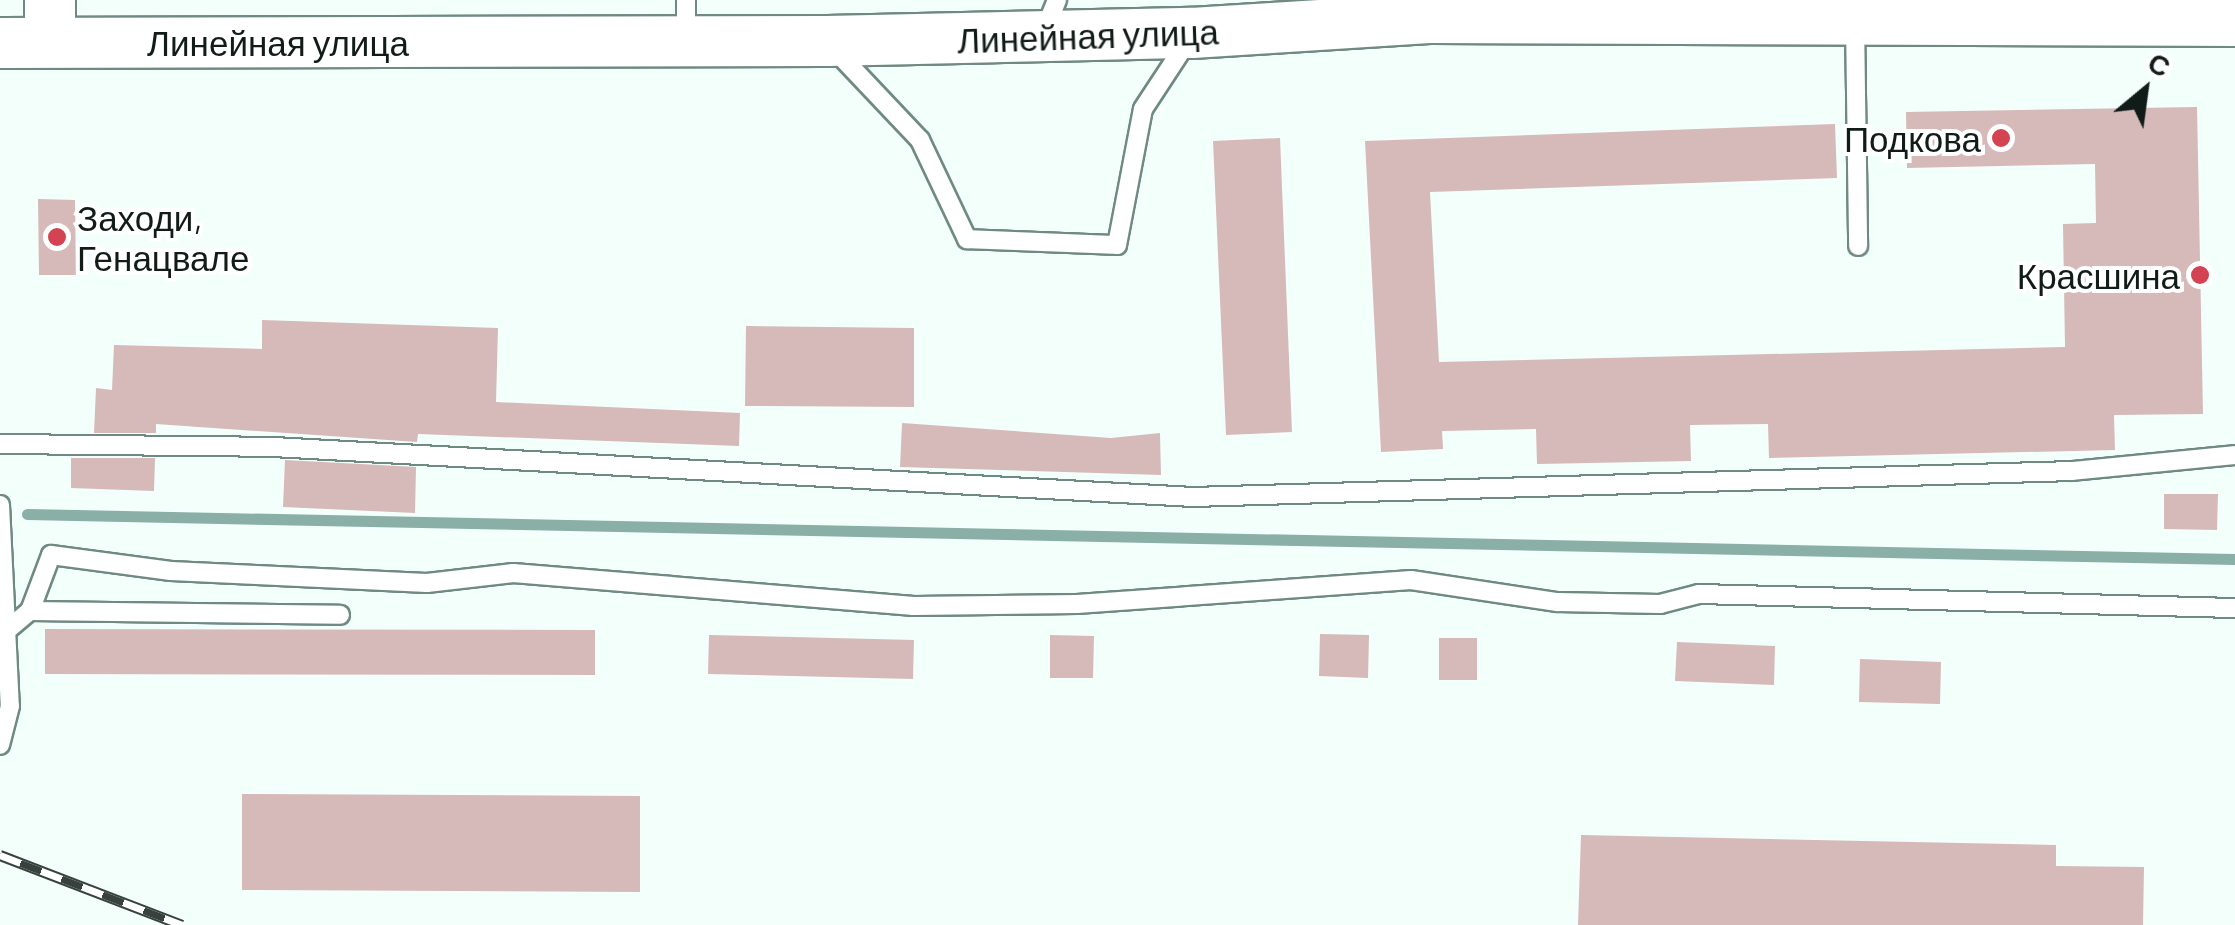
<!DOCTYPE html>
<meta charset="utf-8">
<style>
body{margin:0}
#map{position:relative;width:2235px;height:925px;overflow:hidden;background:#f3fffb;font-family:Barlow,sans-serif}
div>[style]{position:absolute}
.stream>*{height:11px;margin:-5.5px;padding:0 5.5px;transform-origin:5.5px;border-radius:5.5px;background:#8aafa6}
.building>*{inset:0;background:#d6b9b9}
.roads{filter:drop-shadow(2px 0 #6f8a83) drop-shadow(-2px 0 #6f8a83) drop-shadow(0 2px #6f8a83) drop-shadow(0 -2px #6f8a83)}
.lane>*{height:18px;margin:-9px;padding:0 9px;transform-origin:9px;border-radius:9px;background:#fff}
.secondary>*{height:50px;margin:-25px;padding:0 25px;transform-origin:25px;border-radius:25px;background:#fff}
.rail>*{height:11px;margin-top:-5.5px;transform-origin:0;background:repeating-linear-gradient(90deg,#fff 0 22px,#37423f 0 44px);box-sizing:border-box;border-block:2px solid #37423f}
.dots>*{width:28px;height:28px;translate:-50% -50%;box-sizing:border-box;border:5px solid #fff;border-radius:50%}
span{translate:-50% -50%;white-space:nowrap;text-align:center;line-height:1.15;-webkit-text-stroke:8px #fff;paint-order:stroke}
.street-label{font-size:35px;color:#111c19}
.poi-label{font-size:35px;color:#111c19}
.right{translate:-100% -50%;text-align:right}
.left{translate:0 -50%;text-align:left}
.north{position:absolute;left:2095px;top:40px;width:100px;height:100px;-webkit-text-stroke:8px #fff;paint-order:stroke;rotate:29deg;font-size:28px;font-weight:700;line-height:40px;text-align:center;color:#111c19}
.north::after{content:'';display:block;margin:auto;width:35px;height:45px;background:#111c19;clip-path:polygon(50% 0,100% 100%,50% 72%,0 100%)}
</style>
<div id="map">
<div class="stream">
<div style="left:27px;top:514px;width:2208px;rotate:1.17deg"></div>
</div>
<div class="building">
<div style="clip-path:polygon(2197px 107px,2203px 414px,2114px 415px,2115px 450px,1769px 458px,1768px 424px,1690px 425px,1691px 461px,1537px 464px,1536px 429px,1442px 431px,1443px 449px,1381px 452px,1365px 141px,1835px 124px,1837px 178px,1430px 192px,1439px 362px,2065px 347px,2063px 224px,2096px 223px,2095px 164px,1907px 168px,1906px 112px)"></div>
<div style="clip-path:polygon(1280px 138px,1292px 432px,1226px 435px,1213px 141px)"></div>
<div style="clip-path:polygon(38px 199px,75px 200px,76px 275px,39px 275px)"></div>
<div style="clip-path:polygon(262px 320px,498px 328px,496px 402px,740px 413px,739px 446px,418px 434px,417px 442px,156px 424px,156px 433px,94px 433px,96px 388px,112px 390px,114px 345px,262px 349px)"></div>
<div style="clip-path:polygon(746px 326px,914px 328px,914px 407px,745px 406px)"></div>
<div style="clip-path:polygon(902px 423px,1111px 438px,1160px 433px,1161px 475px,900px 467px)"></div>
<div style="clip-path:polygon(71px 458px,155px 458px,154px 491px,71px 488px)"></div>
<div style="clip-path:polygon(285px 460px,416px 467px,415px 513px,283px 507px)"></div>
<div style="clip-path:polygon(2164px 494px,2218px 494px,2217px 530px,2164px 529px)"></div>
<div style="clip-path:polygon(45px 629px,595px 630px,595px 675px,45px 674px)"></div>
<div style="clip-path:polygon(1320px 634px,1369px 635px,1368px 678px,1319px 676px)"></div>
<div style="clip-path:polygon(709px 635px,914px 640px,913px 679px,708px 674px)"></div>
<div style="clip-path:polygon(1050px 635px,1094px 636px,1093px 678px,1050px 678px)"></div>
<div style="clip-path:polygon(1439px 638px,1477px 638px,1477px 680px,1439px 680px)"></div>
<div style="clip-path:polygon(1677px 642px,1775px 646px,1774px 685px,1675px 681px)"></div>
<div style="clip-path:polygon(1860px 659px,1941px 662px,1940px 704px,1859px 702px)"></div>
<div style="clip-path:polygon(242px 794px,640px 796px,640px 892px,242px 890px)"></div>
<div style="clip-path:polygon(1581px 835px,2056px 845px,2056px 866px,2144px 867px,2143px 925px,1578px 925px)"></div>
</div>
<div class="roads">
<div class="lane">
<div style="left:1855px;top:21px;width:225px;rotate:89.2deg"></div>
<div style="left:1044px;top:32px;width:35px;rotate:-68deg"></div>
<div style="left:686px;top:39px;width:39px;rotate:-90deg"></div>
<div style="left:834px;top:49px;width:125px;rotate:46.6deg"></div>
<div style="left:920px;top:140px;width:110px;rotate:64.6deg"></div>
<div style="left:967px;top:239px;width:150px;rotate:2.3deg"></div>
<div style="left:1117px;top:245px;width:138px;rotate:-79.2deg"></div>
<div style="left:1143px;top:109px;width:80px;rotate:-56.7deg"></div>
<div style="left:0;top:444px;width:273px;rotate:0.6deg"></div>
<div style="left:273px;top:447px;width:920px;rotate:3.11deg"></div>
<div style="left:1192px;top:497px;width:880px;rotate:-1.69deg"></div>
<div style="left:2072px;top:471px;width:164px;rotate:-5.6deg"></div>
<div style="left:0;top:505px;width:201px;rotate:87.2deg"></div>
<div style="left:10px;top:706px;width:40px;rotate:104.4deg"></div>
<div style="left:30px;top:611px;width:310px;rotate:0.7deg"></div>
<div style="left:0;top:636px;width:39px;rotate:-40deg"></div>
<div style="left:30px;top:611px;width:60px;rotate:-69.4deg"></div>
<div style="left:51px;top:555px;width:121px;rotate:7.6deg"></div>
<div style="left:171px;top:571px;width:256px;rotate:2.7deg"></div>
<div style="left:427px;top:583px;width:87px;rotate:-6.6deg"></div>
<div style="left:513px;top:573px;width:402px;rotate:4.7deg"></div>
<div style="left:914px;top:606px;width:163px;rotate:-0.7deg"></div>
<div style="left:1077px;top:604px;width:335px;rotate:-4.1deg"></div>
<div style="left:1411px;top:580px;width:148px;rotate:8.6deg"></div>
<div style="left:1557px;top:602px;width:103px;rotate:1.1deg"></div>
<div style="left:1660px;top:604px;width:40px;rotate:-14.4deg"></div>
<div style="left:1699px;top:594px;width:536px;rotate:1.5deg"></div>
</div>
<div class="secondary">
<div style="left:50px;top:0;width:42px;rotate:88.6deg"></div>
<div style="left:0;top:43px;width:827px;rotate:-0.14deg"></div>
<div style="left:827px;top:41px;width:365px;rotate:-1.3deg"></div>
<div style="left:1192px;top:33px;width:241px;rotate:-3.6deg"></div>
<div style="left:1433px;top:18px;width:802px;rotate:0.21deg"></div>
</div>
</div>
<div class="rail">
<div style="left:0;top:855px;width:195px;rotate:21deg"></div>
</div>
<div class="dots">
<div style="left:2001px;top:138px;background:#d34352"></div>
<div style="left:57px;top:237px;background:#d34352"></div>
<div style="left:2200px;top:275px;background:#d34352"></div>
</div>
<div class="street-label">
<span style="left:1088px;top:35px;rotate:-2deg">Линейная улица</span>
<span style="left:278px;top:42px">Линейная улица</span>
</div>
<div class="poi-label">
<span class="right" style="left:1981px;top:138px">Подкова</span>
<span class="left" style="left:77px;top:237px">Заходи,<br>Генацвале</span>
<span class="right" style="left:2180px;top:275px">Красшина</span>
</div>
<div class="north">С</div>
</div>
